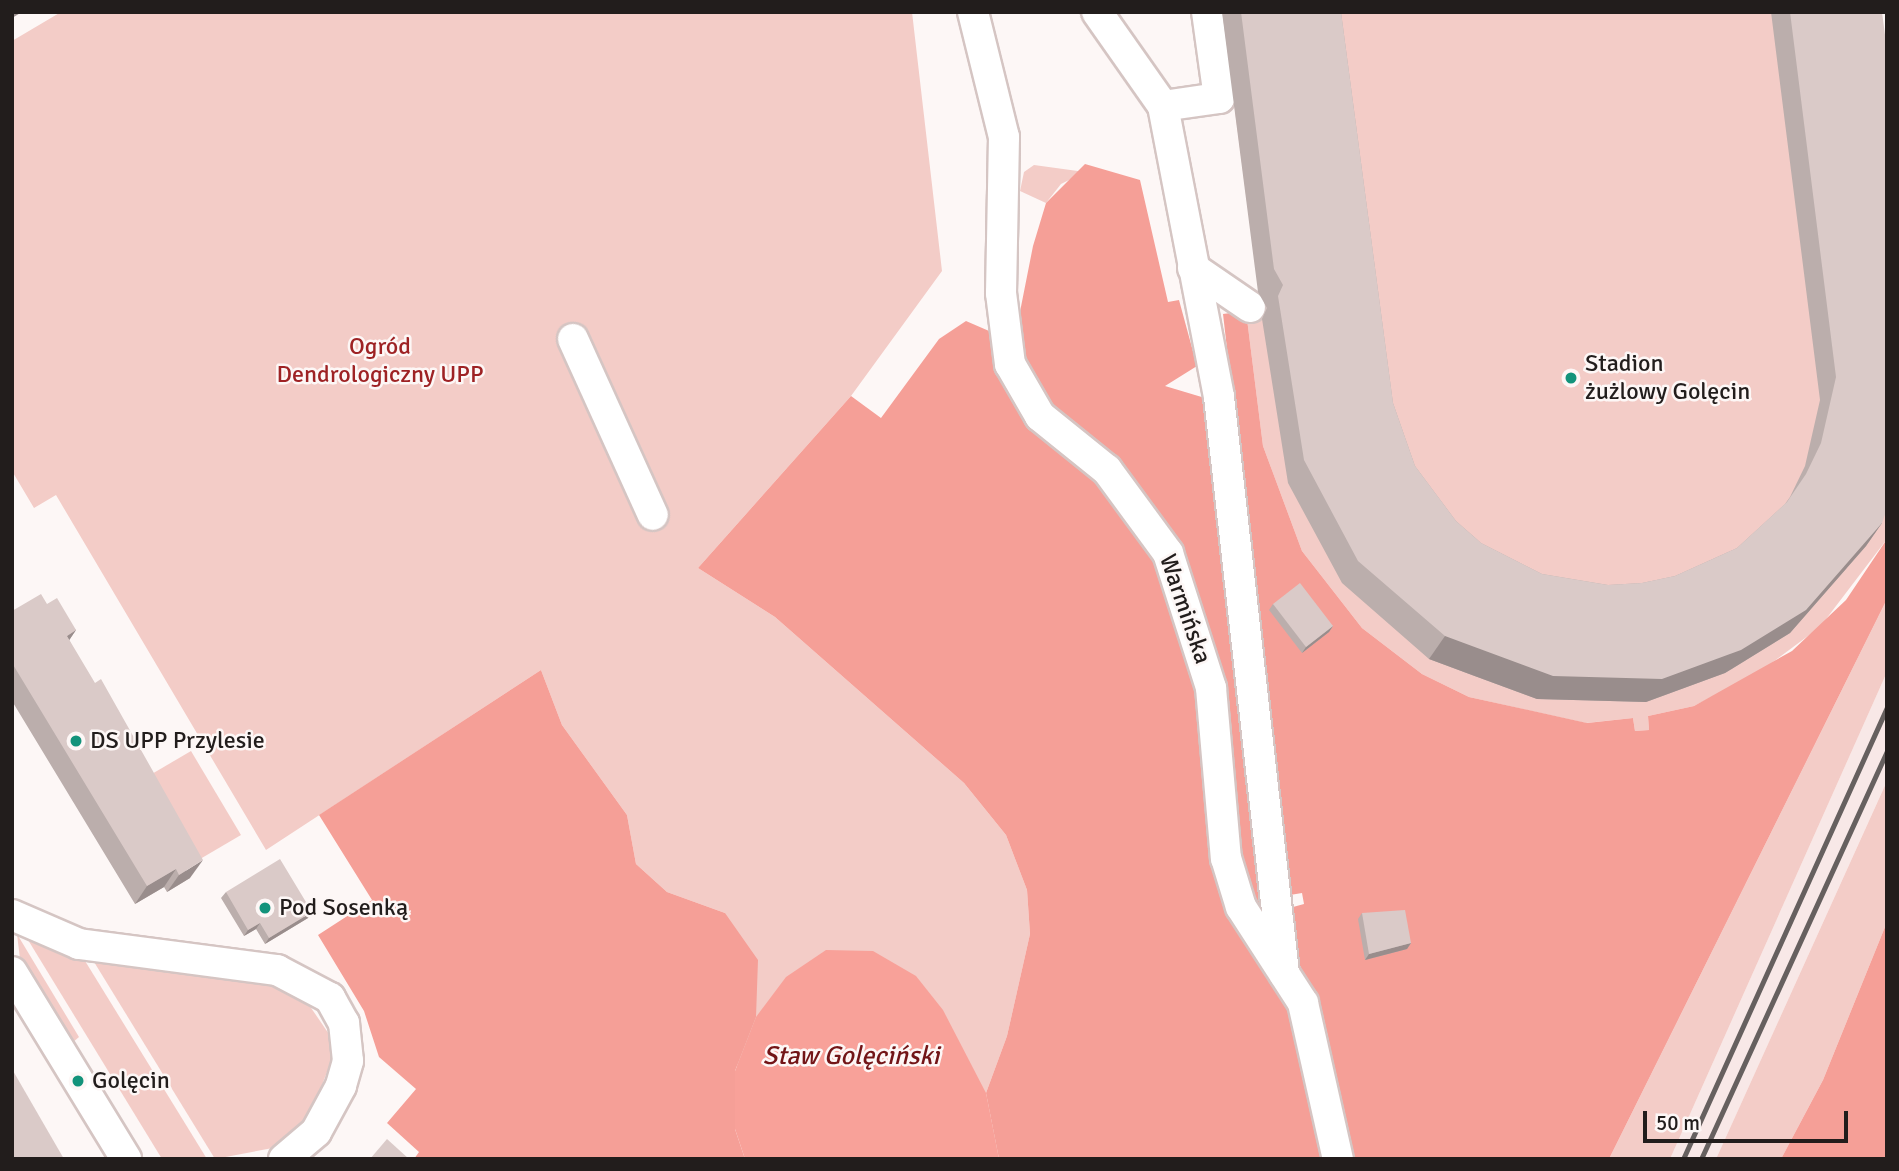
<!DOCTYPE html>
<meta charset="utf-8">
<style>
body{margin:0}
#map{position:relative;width:1899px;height:1171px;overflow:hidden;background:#fdf7f6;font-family:Signika,sans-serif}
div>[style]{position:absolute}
.built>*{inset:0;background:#f8e8e7}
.green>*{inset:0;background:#f3ccc7}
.forest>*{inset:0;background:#f59f97}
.water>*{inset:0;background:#f8a199}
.roads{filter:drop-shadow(2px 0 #d5c5c3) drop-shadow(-2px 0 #d5c5c3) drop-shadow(0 2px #d5c5c3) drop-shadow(0 -2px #d5c5c3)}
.minor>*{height:30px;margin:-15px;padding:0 15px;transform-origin:15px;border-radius:15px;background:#fff}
.rail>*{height:5px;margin:-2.5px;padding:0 2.5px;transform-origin:2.5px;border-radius:2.5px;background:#66605f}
.wall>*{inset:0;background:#bbaeac}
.shaded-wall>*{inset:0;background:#998d8c}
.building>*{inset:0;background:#dacac8}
.dots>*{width:19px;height:19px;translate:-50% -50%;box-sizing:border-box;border:4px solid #fdf7f6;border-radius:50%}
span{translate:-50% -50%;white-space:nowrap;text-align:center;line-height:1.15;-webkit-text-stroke:5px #fdf7f6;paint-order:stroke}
.park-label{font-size:24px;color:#9e2224}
.poi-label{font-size:24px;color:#221d1c}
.left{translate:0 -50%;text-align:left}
.street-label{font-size:24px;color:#221d1c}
.water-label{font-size:26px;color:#731517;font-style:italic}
.frame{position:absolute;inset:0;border:14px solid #221d1c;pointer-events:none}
.scale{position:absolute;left:1643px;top:1111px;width:205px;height:32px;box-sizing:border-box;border:4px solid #221d1c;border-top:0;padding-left:9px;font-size:21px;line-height:24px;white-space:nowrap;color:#221d1c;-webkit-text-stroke:5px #fdf7f6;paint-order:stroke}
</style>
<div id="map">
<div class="built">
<div style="clip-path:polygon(1887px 672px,1886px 783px,1716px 1159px,1670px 1159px)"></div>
</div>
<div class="green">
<div style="clip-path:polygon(61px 12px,912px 12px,942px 271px,851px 396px,698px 568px,775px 617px,964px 783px,1006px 835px,1027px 890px,1030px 934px,1007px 1036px,986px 1093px,999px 1159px,745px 1159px,725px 913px,667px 892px,636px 864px,627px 815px,562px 725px,541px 670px,266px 850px,56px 495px,34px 508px,12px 471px,12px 41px)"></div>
<div style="clip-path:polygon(1222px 12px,1880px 12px,1887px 62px,1887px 539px,1820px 627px,1761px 671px,1694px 706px,1648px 716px,1649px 730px,1635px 731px,1633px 718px,1586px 723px,1469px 697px,1422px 674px,1362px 628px,1302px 551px,1263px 446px,1246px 311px,1261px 308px)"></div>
<div style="clip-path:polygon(1034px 165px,1085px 172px,1061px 184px,1046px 203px,1020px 191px,1024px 172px)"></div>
<div style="clip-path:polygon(1887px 599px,1887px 672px,1670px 1159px,1609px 1159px)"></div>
<div style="clip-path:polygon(191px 751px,241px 835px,195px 862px,145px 778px)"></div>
<div style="clip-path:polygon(1887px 781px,1887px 922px,1823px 1080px,1781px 1159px,1716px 1159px)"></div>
<div style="clip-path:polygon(17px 934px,79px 1037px,72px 1043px,20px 959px)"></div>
<div style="clip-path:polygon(25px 935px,82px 956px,207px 1159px,162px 1159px)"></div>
<div style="clip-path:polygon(91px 957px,265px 983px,305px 999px,331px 1037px,332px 1059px,309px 1119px,278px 1147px,215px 1159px)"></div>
</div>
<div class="forest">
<div style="clip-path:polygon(1085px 164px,1140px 180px,1168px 302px,1179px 300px,1197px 366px,1165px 386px,1205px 398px,1267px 940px,1245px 887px,1200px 618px,1028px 389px,1016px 332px,1033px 246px,1046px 203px)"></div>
<div style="clip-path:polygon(1246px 311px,1263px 446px,1302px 551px,1362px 628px,1422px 674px,1469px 697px,1587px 723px,1633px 718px,1635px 731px,1649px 730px,1648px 716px,1694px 706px,1792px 651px,1846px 600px,1887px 539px,1887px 599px,1609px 1159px,1348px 1159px,1301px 979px,1293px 907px,1304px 904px,1302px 893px,1290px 895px,1223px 314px)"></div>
<div style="clip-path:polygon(966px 321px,996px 334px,1160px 561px,1204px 690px,1214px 825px,1287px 990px,1331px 1159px,999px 1159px,986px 1093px,1007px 1036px,1030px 934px,1027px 890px,1006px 835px,964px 783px,775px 617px,698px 568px,851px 396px,881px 418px,939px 339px)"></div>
<div style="clip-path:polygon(541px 670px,562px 725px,627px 815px,636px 864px,667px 892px,725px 913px,758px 960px,756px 1017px,735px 1071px,735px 1129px,745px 1159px,414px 1159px,419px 1152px,387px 1123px,416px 1089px,379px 1057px,364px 1011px,318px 935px,372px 900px,319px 815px)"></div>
<div style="clip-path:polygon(1887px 922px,1887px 1159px,1781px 1159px,1823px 1080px)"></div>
</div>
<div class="water">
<div style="clip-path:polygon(826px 950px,873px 951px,916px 976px,943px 1010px,986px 1093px,999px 1159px,745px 1159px,735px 1129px,735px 1071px,756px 1017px,786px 977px)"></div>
</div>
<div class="roads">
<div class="minor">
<div style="left:973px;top:12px;width:129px;rotate:76.1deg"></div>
<div style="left:1004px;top:137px;width:156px;rotate:91.1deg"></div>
<div style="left:1001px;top:293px;width:72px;rotate:82.8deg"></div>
<div style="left:1010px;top:364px;width:60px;rotate:60deg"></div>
<div style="left:1040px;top:416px;width:86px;rotate:38.9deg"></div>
<div style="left:1107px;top:470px;width:103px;rotate:53.7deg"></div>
<div style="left:1168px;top:553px;width:142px;rotate:72.3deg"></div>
<div style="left:1211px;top:688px;width:171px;rotate:85deg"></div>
<div style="left:1226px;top:858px;width:51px;rotate:73deg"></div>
<div style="left:1241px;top:907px;width:114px;rotate:57.1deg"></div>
<div style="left:1303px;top:1003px;width:160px;rotate:77.4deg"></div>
<div style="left:1097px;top:12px;width:115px;rotate:54.9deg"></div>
<div style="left:1163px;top:106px;width:296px;rotate:79.1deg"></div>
<div style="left:1219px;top:397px;width:580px;rotate:83.56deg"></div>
<div style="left:1163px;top:106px;width:57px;rotate:-8.1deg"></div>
<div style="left:1219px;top:98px;width:87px;rotate:-97.9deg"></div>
<div style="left:1193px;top:268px;width:69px;rotate:34.4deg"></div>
<div style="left:573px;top:339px;width:193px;rotate:65.6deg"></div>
<div style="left:12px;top:915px;width:73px;rotate:23.4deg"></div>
<div style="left:79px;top:944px;width:200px;rotate:7.5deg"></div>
<div style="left:277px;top:970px;width:60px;rotate:27.8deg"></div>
<div style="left:330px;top:998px;width:29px;rotate:61deg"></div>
<div style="left:344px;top:1023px;width:38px;rotate:84deg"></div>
<div style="left:348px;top:1061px;width:26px;rotate:106deg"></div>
<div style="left:341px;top:1086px;width:52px;rotate:118.5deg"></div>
<div style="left:316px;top:1132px;width:42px;rotate:139.8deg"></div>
<div style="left:12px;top:972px;width:219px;rotate:58.6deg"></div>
</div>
</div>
<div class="rail">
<div style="left:1683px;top:1159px;width:495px;rotate:-65.7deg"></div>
<div style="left:1701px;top:1159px;width:449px;rotate:-65.5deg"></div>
</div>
<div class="wall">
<div style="clip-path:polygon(1222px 12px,1341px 12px,1393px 403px,1415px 466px,1456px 521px,1481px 543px,1542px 574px,1608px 585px,1642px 583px,1675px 576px,1737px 548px,1785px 504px,1790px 497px,1805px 466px,1820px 400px,1771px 12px,1882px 12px,1882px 523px,1866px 546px,1790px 633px,1725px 673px,1646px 702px,1537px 699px,1429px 659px,1342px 583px,1288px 483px,1262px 319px,1267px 308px,1258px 292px)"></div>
<div style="clip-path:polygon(47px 604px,76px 630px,69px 640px,190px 878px,167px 892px,164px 887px,135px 904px,12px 701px,12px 611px)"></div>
<div style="clip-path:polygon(1273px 604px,1333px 626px,1329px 632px,1302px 653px,1269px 610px)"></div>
<div style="clip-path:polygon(226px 892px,308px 918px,265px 944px,256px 929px,244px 936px,221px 898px)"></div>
<div style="clip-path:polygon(1362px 913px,1411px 943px,1407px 949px,1365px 960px,1358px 919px)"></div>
</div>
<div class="shaded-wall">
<div style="clip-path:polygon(16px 12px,22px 12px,12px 18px,12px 15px)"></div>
<div style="clip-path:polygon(1882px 523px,1866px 546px,1790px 633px,1725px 673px,1646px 702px,1537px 699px,1429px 659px,1445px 636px)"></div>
<div style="clip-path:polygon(1333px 626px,1329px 632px,1302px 653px,1306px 647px)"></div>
<div style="clip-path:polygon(76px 630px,64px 648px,67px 636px)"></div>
<div style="clip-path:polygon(203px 860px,190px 878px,167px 892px,179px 875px)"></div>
<div style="clip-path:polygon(176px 869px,164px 887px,135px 904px,147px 886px)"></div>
<div style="clip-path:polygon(312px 912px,308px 918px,265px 944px,269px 938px)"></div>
<div style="clip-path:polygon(260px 923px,256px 929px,244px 936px,248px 930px)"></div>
<div style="clip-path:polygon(1411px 943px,1407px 949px,1365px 960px,1369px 954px)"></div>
</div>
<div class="building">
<div style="clip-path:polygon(1241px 12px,1341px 12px,1393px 403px,1415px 466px,1456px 521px,1481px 543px,1542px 574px,1608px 585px,1642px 583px,1675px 576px,1737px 548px,1787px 502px,1806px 474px,1821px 443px,1836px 377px,1790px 12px,1882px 12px,1887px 50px,1887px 509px,1882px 523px,1806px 610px,1741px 650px,1662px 679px,1553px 676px,1445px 636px,1358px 561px,1304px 460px,1278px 296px,1283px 285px,1274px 269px)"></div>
<div style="clip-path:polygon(1300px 583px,1333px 626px,1306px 647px,1273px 604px)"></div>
<div style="clip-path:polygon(41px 594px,47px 604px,57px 598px,76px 630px,67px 636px,95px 683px,101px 679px,203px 860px,179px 875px,176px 869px,147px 886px,12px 663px,12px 611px)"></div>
<div style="clip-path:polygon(280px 859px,312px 912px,269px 938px,260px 923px,248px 930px,226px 892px)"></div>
<div style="clip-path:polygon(1405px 910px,1411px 943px,1369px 954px,1362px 913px)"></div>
<div style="clip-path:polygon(12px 1069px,64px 1159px,12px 1159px)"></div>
<div style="clip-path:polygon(387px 1139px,409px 1159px,370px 1159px)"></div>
</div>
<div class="dots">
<div style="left:1571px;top:378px;background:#13937b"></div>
<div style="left:76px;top:741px;background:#13937b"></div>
<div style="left:265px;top:908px;background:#13937b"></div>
<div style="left:78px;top:1081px;background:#13937b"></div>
</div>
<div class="park-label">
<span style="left:380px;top:361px">Ogród<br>Dendrologiczny UPP</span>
</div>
<div class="poi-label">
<span class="left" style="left:1585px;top:378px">Stadion<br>żużlowy Golęcin</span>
<span class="left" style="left:90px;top:741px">DS UPP Przylesie</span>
<span class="left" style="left:279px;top:908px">Pod Sosenką</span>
<span class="left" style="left:92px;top:1081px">Golęcin</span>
</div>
<div class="street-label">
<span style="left:1185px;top:609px;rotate:71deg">Warmińska</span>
</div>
<div class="water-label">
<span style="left:851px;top:1057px">Staw Golęciński</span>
</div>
<div class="frame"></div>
<div class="scale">50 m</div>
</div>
